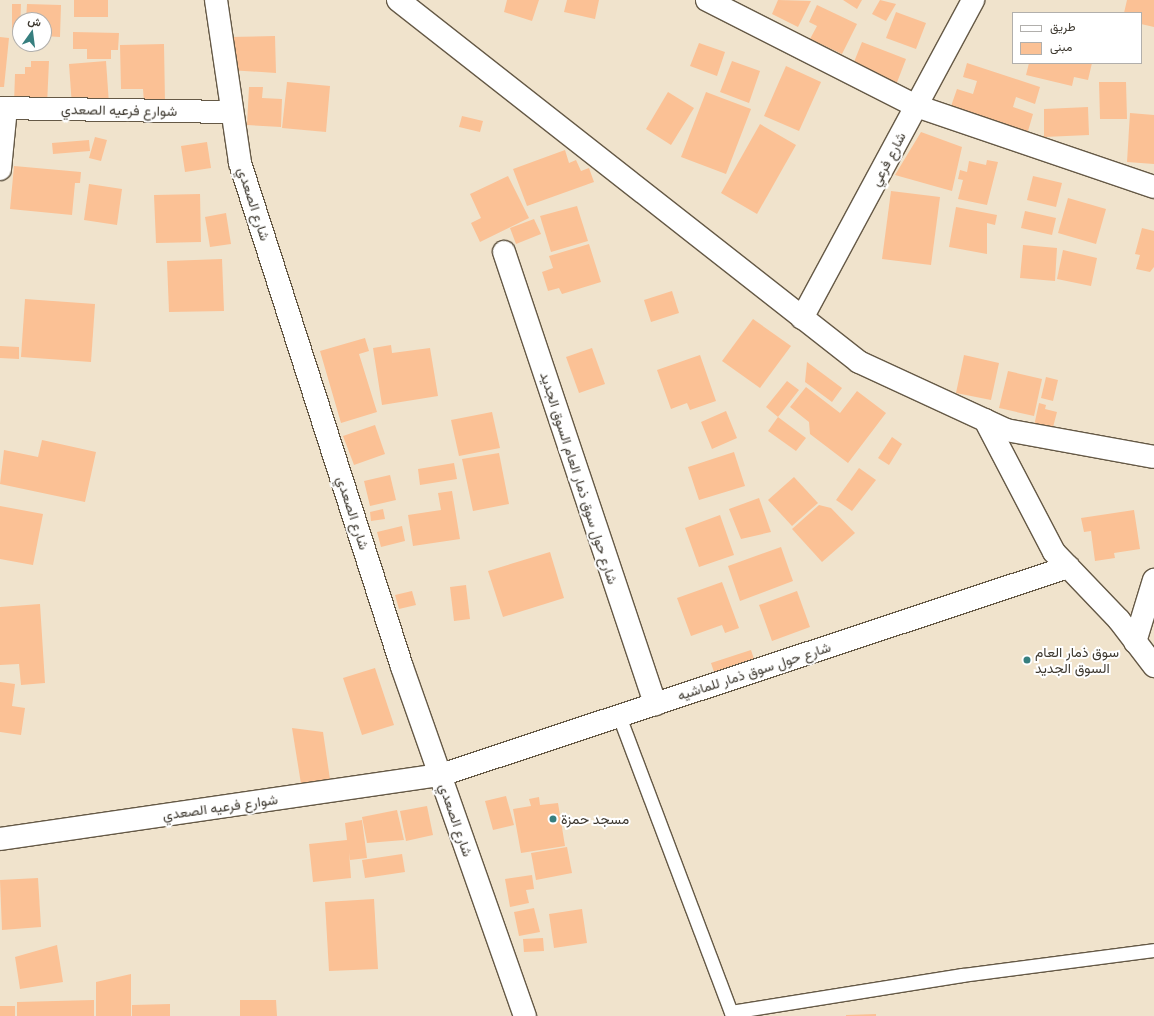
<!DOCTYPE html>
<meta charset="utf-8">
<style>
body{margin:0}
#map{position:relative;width:1154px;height:1016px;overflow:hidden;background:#f0e3cc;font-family:"Space Grotesk",Vazirmatn,sans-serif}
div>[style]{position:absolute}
.building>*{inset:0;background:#fbc195}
.roads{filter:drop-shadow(1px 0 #655946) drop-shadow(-1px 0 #655946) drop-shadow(0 1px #655946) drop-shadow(0 -1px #655946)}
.service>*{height:13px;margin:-6.5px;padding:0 6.5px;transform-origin:6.5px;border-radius:6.5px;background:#fff}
.minor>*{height:22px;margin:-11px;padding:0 11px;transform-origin:11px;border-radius:11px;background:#fff}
.dots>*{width:11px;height:11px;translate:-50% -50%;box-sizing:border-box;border:2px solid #fff;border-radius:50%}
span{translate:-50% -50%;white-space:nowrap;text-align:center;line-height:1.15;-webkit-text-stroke:4px #fff;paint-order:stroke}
.street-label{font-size:14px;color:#3d382f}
.poi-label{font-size:14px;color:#3d382f}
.left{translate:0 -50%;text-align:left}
.legend{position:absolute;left:1012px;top:12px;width:130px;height:52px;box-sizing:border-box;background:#fff;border:1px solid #b1afac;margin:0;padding:5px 7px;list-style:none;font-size:12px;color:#3d382f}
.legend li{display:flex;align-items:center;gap:8px;height:20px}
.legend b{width:20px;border:1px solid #b1afac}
.north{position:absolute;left:12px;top:12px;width:40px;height:40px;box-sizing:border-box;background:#fff;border:1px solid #b1afac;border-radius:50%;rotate:14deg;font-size:11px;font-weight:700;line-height:16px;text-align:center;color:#3d382f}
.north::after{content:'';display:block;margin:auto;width:14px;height:18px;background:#377f7f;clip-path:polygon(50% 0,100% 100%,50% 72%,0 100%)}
</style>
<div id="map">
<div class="building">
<div style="clip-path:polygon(74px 0,108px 0,108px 17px,74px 17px)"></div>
<div style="clip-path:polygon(507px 0,539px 0,532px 21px,504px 12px)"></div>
<div style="clip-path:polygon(567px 0,599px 0,595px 19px,564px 12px)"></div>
<div style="clip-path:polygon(778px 0,811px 1px,798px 27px,772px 14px)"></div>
<div style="clip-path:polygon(843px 0,862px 0,857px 9px)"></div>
<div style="clip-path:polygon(880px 0,896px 4px,886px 21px,872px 14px)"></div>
<div style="clip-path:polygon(1127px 0,1154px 0,1154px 27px,1141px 24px,1141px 13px,1124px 13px)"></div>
<div style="clip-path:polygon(12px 4px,21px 4px,20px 32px,12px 32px)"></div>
<div style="clip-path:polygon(27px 4px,61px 5px,60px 37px,44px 36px,44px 20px,26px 20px)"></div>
<div style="clip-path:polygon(817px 5px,857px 24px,842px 54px,810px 39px,817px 26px,809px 22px)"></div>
<div style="clip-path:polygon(896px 12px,926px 23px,916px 49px,886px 38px)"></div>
<div style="clip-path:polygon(73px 32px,119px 33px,118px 50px,111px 50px,111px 59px,87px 59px,87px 49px,73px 49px)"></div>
<div style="clip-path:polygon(275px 36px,276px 73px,229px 70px,229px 37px)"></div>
<div style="clip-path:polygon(0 37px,9px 38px,4px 87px,0 87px)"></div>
<div style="clip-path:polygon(862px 42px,906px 59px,896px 85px,852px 67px)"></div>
<div style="clip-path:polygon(699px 43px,725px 52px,717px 76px,690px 66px)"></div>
<div style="clip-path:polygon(164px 44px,165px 102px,144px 102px,143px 89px,121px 89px,120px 45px)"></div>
<div style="clip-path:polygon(31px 61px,49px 61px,47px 105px,14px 104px,15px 74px,25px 74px,25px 67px,31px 67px)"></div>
<div style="clip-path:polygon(106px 61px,109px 104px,72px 106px,69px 64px)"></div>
<div style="clip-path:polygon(732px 61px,760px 71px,749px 103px,720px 92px)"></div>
<div style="clip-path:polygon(967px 63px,1040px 87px,1035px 104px,1016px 97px,1013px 107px,1033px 114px,1026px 138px,949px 112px,957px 89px,973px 94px,977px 81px,963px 77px)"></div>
<div style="clip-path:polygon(1029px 63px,1092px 63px,1088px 80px,1074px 77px,1072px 86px,1026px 75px)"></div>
<div style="clip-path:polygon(786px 66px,821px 82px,799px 131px,764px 116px)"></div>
<div style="clip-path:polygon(287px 82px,330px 86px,326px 132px,282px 128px)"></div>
<div style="clip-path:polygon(1099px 82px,1126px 82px,1127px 119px,1100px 119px)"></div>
<div style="clip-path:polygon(249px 87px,263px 87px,262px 98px,282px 99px,281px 127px,247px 125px)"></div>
<div style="clip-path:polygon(668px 92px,694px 108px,671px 145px,646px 129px)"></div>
<div style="clip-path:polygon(706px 92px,751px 109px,726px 174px,681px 157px)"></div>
<div style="clip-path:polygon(1088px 107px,1089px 135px,1044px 137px,1044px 109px)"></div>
<div style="clip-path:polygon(1130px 113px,1154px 115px,1154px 164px,1127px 162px)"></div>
<div style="clip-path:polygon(462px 116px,483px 121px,480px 132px,459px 127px)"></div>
<div style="clip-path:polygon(760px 124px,796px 145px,757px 214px,721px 193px)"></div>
<div style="clip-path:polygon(921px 132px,962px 147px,952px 191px,895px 175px)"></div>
<div style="clip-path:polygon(95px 137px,107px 140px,101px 161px,89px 158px)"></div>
<div style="clip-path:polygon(89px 140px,90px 151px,53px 154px,52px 143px)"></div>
<div style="clip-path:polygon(207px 142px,211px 168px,185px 172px,181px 146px)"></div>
<div style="clip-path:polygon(565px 150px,569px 163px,576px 160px,581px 171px,589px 168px,594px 182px,527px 206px,513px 169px)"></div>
<div style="clip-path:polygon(987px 160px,998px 162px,987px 205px,958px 199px,963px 180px,958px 179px,960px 170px,967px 172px,969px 161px,986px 165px)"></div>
<div style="clip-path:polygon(14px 166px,81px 172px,80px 183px,75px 183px,72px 215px,10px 209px)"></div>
<div style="clip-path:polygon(508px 176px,529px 218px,480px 242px,471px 223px,481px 218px,470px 194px)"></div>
<div style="clip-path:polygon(1033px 176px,1062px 183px,1056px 207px,1027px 200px)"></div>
<div style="clip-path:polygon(89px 184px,122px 189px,117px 225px,84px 220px)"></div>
<div style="clip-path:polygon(891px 191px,940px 197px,931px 265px,882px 259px)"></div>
<div style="clip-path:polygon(200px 194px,201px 242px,156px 243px,154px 195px)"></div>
<div style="clip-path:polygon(1068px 198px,1106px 209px,1096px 244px,1058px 233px)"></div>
<div style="clip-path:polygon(577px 206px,588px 241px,551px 252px,540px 216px)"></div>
<div style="clip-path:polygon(956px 207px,997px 215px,995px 225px,987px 223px,987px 254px,949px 247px)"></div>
<div style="clip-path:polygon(1025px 211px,1056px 218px,1052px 235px,1021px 228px)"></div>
<div style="clip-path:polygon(226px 213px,231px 244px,210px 247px,205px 217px)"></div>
<div style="clip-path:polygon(534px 219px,541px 234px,516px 244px,510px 228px)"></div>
<div style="clip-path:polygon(1142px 228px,1154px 231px,1154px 267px,1150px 272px,1136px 269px,1140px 255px,1135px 254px)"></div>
<div style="clip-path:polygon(589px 244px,601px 282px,562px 294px,559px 288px,548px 291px,542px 272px,553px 268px,549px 256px)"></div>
<div style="clip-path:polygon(1023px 245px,1057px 248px,1055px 281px,1020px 278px)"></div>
<div style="clip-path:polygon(1063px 250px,1097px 258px,1091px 286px,1057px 279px)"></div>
<div style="clip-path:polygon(222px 259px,224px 311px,169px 312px,167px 261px)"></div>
<div style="clip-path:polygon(672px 291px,679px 313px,651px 322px,644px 300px)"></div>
<div style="clip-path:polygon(25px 299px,95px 304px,91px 362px,21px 357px)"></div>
<div style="clip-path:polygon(753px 319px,791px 346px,760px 388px,722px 361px)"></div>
<div style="clip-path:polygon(365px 338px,369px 351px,359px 354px,377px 412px,341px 423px,320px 351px)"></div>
<div style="clip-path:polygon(391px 345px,392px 353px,430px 348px,438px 396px,382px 405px,373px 348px)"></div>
<div style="clip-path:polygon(0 346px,19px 347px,19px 359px,0 358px)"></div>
<div style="clip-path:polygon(592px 348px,605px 384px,579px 393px,566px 357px)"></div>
<div style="clip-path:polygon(700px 355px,716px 401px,690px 410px,687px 403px,671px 409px,657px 370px)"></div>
<div style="clip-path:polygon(964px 355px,999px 363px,991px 400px,956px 393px)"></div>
<div style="clip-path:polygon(807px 362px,842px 388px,832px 402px,805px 382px)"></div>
<div style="clip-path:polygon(1008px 371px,1042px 379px,1034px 416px,999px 408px)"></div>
<div style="clip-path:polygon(1046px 377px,1058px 380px,1053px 401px,1041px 398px)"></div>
<div style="clip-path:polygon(787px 381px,799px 390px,778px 417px,766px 407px)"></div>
<div style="clip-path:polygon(806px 387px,840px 413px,857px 391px,886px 413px,848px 463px,810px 434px,809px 422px,790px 407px)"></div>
<div style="clip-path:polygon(1039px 403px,1046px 405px,1045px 409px,1057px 412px,1052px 431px,1034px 426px)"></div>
<div style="clip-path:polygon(726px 411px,737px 438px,712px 449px,701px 422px)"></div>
<div style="clip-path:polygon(492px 412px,500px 448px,459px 456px,451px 420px)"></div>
<div style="clip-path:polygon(778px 417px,806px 438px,796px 451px,768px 431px)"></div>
<div style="clip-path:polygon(375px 425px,385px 454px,354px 465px,343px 436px)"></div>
<div style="clip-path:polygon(892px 437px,902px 444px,889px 465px,878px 458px)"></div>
<div style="clip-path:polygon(42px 440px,96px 452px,85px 502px,0 484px,4px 450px,38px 457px)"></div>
<div style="clip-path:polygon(734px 452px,745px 486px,699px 500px,688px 467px)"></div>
<div style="clip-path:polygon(499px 453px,509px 504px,473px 511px,462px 459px)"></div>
<div style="clip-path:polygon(454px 463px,457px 479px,420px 485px,418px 469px)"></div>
<div style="clip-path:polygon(859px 468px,876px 480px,852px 511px,836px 500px)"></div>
<div style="clip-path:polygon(390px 475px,396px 500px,370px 506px,364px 481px)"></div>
<div style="clip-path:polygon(794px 477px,818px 503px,792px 526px,768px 500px)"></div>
<div style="clip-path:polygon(452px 491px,460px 539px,413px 546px,408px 515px,441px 510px,438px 493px)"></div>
<div style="clip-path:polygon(759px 498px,771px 532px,741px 539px,729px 509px)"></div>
<div style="clip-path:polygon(819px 505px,831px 508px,855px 533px,822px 562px,792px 529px)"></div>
<div style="clip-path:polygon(0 506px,43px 514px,33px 565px,0 559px)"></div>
<div style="clip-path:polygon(383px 509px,385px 519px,371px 521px,370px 512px)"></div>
<div style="clip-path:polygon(1134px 510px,1140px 549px,1114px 553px,1115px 558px,1095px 561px,1091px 531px,1084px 532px,1081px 518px)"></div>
<div style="clip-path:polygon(720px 515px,734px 555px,699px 567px,685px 528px)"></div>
<div style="clip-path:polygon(402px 526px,405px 541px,381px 547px,377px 532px)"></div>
<div style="clip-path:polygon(781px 547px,793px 581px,740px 601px,728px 566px)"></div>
<div style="clip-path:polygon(550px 552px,564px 598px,503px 617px,488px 571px)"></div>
<div style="clip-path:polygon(722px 582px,739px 628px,725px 633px,722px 625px,691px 636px,677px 598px)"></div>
<div style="clip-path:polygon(466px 585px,470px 619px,454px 621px,450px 587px)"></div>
<div style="clip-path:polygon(412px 591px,416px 605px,399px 609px,395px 595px)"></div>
<div style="clip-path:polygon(797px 591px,810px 627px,772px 641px,759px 605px)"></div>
<div style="clip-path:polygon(40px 604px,45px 683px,21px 685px,19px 664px,0 665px,0 607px)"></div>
<div style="clip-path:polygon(751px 650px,756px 665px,716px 678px,711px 663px)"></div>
<div style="clip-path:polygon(375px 668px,394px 725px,362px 735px,343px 678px)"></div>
<div style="clip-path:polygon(0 682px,15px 684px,12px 706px,25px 708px,21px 735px,0 732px)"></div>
<div style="clip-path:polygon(292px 728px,323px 732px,331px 786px,302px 790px)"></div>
<div style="clip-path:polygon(506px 796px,514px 825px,493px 830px,485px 801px)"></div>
<div style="clip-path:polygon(539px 797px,540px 805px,558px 803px,565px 846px,521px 853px,513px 809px,531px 806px,529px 799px)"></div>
<div style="clip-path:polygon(427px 806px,433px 835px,406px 841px,400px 811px)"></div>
<div style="clip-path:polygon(397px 810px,404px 840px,367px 843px,362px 817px)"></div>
<div style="clip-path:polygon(362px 820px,367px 858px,350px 860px,349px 852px,351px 878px,313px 882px,309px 844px,347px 840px,345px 823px)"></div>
<div style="clip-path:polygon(567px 847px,572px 873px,536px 880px,531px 853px)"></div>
<div style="clip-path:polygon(402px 854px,405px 872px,365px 878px,362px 860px)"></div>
<div style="clip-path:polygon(532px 875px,534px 889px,526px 890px,529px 903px,510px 907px,505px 879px)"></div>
<div style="clip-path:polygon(38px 878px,41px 927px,2px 930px,0 880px)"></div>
<div style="clip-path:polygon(374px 899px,378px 969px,329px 971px,325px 902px)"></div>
<div style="clip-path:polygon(534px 908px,540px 932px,519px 936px,514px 912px)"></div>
<div style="clip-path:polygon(582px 909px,587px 943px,554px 948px,549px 914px)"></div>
<div style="clip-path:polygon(543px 938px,544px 951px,524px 952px,523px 939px)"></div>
<div style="clip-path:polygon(57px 945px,63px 982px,20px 989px,15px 957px)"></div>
<div style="clip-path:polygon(131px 974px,131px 1016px,96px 1016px,96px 982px)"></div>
<div style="clip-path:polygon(94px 1000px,94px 1016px,17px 1016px,17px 1002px)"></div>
<div style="clip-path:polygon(240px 1000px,276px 1000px,277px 1016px,240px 1016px)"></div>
<div style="clip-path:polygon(170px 1004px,170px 1016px,132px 1016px,132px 1005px)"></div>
<div style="clip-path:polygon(0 1006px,15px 1006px,15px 1016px,0 1016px)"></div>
<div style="clip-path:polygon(876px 1014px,876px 1016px,846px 1016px,846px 1015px)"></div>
</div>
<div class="roads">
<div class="service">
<div style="left:619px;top:716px;width:316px;rotate:69.3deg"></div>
<div style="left:731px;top:1012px;width:234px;rotate:-9.1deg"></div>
<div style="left:962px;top:975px;width:194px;rotate:-7.4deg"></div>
</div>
<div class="minor">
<div style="left:216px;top:0;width:165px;rotate:81.6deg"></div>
<div style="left:240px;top:163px;width:529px;rotate:72.18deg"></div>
<div style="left:402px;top:667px;width:370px;rotate:70.6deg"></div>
<div style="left:398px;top:0;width:586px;rotate:38.14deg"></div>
<div style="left:859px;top:362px;width:162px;rotate:24.8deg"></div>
<div style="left:1006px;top:430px;width:150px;rotate:10.3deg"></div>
<div style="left:707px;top:0;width:234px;rotate:26.9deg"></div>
<div style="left:916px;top:106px;width:251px;rotate:18.8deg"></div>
<div style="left:0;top:108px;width:232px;rotate:1deg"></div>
<div style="left:0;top:169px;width:61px;rotate:-84.4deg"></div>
<div style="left:504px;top:252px;width:477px;rotate:71.5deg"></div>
<div style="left:802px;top:318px;width:361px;rotate:-61.7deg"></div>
<div style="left:985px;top:420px;width:149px;rotate:62.4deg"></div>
<div style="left:1054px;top:552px;width:94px;rotate:46.3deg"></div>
<div style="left:1119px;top:620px;width:58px;rotate:52.7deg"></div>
<div style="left:1135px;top:642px;width:65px;rotate:-73deg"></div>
<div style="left:0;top:839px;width:446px;rotate:-8.3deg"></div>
<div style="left:441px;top:775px;width:661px;rotate:-18.35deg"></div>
</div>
</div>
<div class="dots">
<div style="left:1027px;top:660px;background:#377f7f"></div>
<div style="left:553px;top:819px;background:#377f7f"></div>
</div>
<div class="street-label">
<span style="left:119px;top:110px;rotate:1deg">شوارع فرعيه الصعدي</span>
<span style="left:888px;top:159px;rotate:-62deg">شارع فرعي</span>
<span style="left:254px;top:204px;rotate:72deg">شارع الصعدي</span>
<span style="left:579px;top:478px;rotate:72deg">شارع حول سوق ذمار العام السوق الجديد</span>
<span style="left:353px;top:513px;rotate:72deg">شارع الصعدي</span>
<span style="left:754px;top:671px;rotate:-18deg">شارع حول سوق ذمار للماشيه</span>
<span style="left:220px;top:807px;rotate:-8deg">شوارع فرعيه الصعدي</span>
<span style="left:456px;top:820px;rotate:71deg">شارع الصعدي</span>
</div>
<div class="poi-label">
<span class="left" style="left:1035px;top:660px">سوق ذمار العام<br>السوق الجديد</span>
<span class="left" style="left:561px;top:819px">مسجد حمزة</span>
</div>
<ul class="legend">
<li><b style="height:5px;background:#fff"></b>طريق</li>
<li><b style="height:11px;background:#fbc195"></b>مبنى</li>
</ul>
<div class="north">ش</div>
</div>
